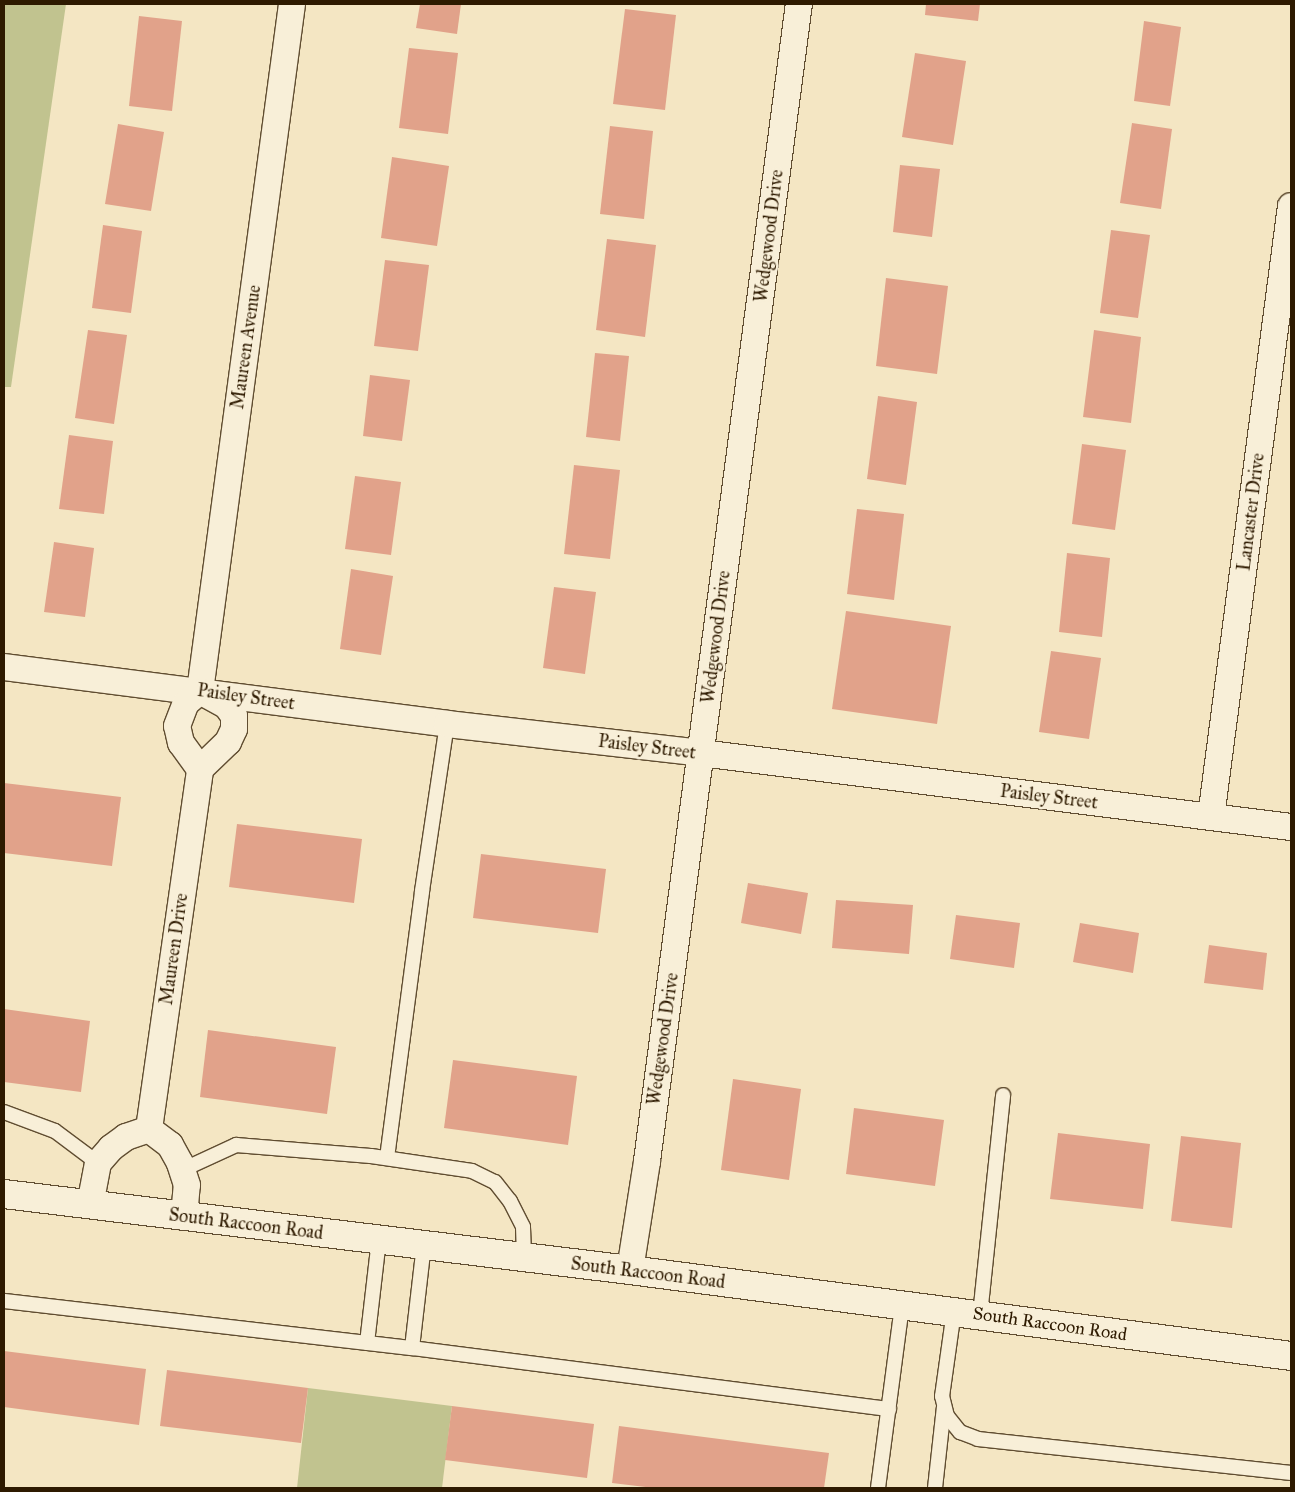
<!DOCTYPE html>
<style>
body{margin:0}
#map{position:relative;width:1295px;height:1492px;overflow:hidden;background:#f4e6c3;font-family:"IM FELL Great Primer",serif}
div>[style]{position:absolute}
.green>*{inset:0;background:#c1c38f}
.building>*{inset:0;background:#e1a28a}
.roads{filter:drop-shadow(1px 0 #604d31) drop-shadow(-1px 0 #604d31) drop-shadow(0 1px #604d31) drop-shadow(0 -1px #604d31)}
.lane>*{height:14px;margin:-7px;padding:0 7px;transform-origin:7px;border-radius:7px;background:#f8efd8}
.street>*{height:26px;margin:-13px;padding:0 13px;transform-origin:13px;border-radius:13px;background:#f8efd8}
.secondary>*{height:28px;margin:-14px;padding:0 14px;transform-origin:14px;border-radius:14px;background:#f8efd8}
span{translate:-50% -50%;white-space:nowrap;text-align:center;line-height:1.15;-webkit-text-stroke:5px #f8efd8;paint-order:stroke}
.street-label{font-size:18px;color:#2e1a00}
.frame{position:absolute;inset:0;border:5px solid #2e1a00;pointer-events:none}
</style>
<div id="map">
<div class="green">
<div style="clip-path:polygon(4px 4px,66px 4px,11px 387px,4px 387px)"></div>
<div style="clip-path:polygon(308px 1388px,452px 1406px,442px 1488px,297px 1488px)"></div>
</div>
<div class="building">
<div style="clip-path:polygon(420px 4px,461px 4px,457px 34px,416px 28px)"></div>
<div style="clip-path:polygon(926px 4px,980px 4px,978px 21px,925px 15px)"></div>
<div style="clip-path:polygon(625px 9px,676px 15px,665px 110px,613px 104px)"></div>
<div style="clip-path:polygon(139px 16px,182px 21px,172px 111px,129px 106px)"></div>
<div style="clip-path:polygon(1144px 21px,1181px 27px,1170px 106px,1134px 101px)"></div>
<div style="clip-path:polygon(409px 48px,458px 53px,448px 134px,399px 128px)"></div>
<div style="clip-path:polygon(915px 53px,966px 61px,953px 145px,902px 137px)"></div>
<div style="clip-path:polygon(1132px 123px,1172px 129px,1161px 209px,1120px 203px)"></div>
<div style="clip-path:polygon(118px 124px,164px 132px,151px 211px,105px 204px)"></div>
<div style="clip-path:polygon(610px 126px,653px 131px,644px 219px,600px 214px)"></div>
<div style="clip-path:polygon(392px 157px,449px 166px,437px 246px,381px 238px)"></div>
<div style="clip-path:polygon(900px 165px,940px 169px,932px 237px,893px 232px)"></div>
<div style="clip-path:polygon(103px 225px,142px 231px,131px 313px,92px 308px)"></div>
<div style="clip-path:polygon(1111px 230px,1150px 235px,1138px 318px,1100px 313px)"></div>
<div style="clip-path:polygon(607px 239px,656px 245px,645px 337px,596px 330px)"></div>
<div style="clip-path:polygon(385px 260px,429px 265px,418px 351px,374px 346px)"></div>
<div style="clip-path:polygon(886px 278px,948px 286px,937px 374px,876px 366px)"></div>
<div style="clip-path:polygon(88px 330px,127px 335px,114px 424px,75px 418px)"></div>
<div style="clip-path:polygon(1094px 330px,1141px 337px,1131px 423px,1083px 417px)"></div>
<div style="clip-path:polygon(595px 353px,629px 356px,620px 441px,586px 437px)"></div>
<div style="clip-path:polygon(370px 375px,410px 380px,402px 441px,363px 436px)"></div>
<div style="clip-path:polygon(878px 396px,917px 402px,906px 485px,867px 479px)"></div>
<div style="clip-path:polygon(69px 435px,113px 441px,104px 514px,59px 509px)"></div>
<div style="clip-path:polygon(1082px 444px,1126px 450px,1115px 530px,1072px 524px)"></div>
<div style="clip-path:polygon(574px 465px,620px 470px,610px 559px,564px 554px)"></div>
<div style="clip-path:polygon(355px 476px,401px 482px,391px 555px,345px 549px)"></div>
<div style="clip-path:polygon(857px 509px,904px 514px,894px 600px,847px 594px)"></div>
<div style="clip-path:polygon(54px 542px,94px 548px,85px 617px,44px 612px)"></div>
<div style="clip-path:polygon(1067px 553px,1110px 558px,1102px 637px,1059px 632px)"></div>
<div style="clip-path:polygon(351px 569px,393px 576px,381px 655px,340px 649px)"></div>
<div style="clip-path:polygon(554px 587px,596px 592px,585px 674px,543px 668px)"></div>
<div style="clip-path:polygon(846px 611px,951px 626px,937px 724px,832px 709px)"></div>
<div style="clip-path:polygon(1051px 651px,1101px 658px,1089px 739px,1039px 732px)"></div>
<div style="clip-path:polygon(4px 783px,121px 797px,112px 866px,4px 853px)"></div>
<div style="clip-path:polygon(237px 824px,362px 839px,354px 903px,229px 887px)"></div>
<div style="clip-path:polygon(481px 854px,606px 869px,598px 933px,473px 918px)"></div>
<div style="clip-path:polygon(748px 883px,808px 893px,801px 934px,741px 923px)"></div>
<div style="clip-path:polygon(836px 900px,913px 905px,909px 954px,832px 948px)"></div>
<div style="clip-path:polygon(956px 915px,1020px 923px,1014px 968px,950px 959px)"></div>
<div style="clip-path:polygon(1080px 923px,1139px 933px,1133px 973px,1073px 962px)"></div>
<div style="clip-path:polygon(1209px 945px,1267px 953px,1263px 990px,1204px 983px)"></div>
<div style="clip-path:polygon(4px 1009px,90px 1021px,81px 1092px,4px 1082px)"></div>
<div style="clip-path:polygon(208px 1030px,336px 1047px,327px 1114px,200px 1097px)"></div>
<div style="clip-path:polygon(453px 1060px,577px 1076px,568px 1145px,444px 1128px)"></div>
<div style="clip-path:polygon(733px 1079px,801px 1089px,789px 1180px,721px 1170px)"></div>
<div style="clip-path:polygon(854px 1108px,944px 1120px,935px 1186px,846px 1174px)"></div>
<div style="clip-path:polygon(1058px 1133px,1150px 1144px,1143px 1209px,1050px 1199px)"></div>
<div style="clip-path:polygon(1181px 1136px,1241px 1143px,1232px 1228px,1171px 1221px)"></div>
<div style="clip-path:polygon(4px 1351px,146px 1369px,139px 1425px,4px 1407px)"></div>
<div style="clip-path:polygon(167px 1370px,308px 1388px,301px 1443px,160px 1426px)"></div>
<div style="clip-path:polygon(452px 1406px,594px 1424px,587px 1478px,445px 1460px)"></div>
<div style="clip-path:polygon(619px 1426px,829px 1453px,824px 1488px,654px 1488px,612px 1483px)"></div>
</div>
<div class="roads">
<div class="lane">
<div style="left:4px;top:1112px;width:54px;rotate:20.4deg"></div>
<div style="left:55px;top:1131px;width:54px;rotate:36.7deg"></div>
<div style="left:387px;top:1158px;width:269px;rotate:-82.5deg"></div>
<div style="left:422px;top:891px;width:169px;rotate:-81.5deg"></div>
<div style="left:182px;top:1170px;width:60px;rotate:-24.8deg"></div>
<div style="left:236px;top:1145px;width:135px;rotate:4.7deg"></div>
<div style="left:371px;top:1156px;width:102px;rotate:8.4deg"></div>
<div style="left:472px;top:1171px;width:25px;rotate:26deg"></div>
<div style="left:495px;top:1182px;width:24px;rotate:52deg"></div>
<div style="left:510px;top:1201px;width:29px;rotate:63deg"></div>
<div style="left:523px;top:1227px;width:31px;rotate:88deg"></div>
<div style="left:4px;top:1301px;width:411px;rotate:6.6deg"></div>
<div style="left:412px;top:1348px;width:481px;rotate:7.3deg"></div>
<div style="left:954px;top:1311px;width:86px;rotate:98deg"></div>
<div style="left:942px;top:1396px;width:21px;rotate:76deg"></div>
<div style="left:947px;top:1416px;width:21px;rotate:51deg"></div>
<div style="left:960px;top:1432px;width:19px;rotate:21deg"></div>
<div style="left:978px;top:1439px;width:315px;rotate:6.2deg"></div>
<div style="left:980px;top:1315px;width:221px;rotate:-84deg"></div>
<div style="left:367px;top:1343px;width:104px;rotate:-83.4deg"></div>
<div style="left:412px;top:1348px;width:104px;rotate:-83.4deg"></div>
<div style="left:878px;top:1488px;width:185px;rotate:-82.5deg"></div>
<div style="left:935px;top:1488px;width:81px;rotate:-83.7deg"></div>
</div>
<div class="street">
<div style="left:4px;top:667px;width:447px;rotate:7.3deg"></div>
<div style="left:447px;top:724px;width:256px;rotate:6.5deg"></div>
<div style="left:701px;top:753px;width:595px;rotate:7.15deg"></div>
<div style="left:200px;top:691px;width:693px;rotate:-82.37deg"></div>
<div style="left:200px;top:769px;width:39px;rotate:-44deg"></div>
<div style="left:228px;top:742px;width:14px;rotate:-65deg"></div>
<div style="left:234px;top:729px;width:13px;rotate:-90deg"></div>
<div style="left:234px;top:716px;width:12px;rotate:-125deg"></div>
<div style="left:227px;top:706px;width:25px;rotate:-151deg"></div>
<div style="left:1211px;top:817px;width:616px;rotate:-82.54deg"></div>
<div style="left:90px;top:1205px;width:43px;rotate:-79.2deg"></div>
<div style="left:98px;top:1163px;width:20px;rotate:-49deg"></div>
<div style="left:111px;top:1148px;width:19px;rotate:-36deg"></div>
<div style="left:126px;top:1137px;width:24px;rotate:-19deg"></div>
<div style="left:184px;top:1217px;width:32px;rotate:-85deg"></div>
<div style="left:187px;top:1185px;width:23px;rotate:-108deg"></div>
<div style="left:180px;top:1163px;width:21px;rotate:-119deg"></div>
<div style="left:170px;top:1145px;width:26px;rotate:-143deg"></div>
<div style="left:149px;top:1129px;width:364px;rotate:-81.9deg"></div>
<div style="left:200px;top:769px;width:32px;rotate:-126deg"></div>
<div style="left:181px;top:743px;width:17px;rotate:-103deg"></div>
<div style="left:177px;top:726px;width:25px;rotate:-69deg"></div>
<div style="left:186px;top:703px;width:18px;rotate:-41deg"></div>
<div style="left:630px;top:1270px;width:110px;rotate:-81.1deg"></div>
<div style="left:647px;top:1161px;width:1167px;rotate:-82.52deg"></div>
</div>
<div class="secondary">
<div style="left:4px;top:1194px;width:631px;rotate:6.92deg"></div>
<div style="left:630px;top:1270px;width:667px;rotate:7.41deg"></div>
</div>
</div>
<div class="street-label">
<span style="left:769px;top:236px;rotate:-83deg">Wedgewood Drive</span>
<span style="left:246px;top:347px;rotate:-82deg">Maureen Avenue</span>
<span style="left:1251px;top:512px;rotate:-83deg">Lancaster Drive</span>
<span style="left:716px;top:637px;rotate:-83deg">Wedgewood Drive</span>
<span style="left:246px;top:697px;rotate:8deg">Paisley Street</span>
<span style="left:647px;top:747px;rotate:7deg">Paisley Street</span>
<span style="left:1049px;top:797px;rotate:7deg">Paisley Street</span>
<span style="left:174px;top:949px;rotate:-82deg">Maureen Drive</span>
<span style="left:663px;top:1039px;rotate:-82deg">Wedgewood Drive</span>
<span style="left:246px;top:1224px;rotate:7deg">South Raccoon Road</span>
<span style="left:648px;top:1273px;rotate:7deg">South Raccoon Road</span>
<span style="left:1050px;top:1324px;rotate:8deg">South Raccoon Road</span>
</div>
<div class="frame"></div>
</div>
